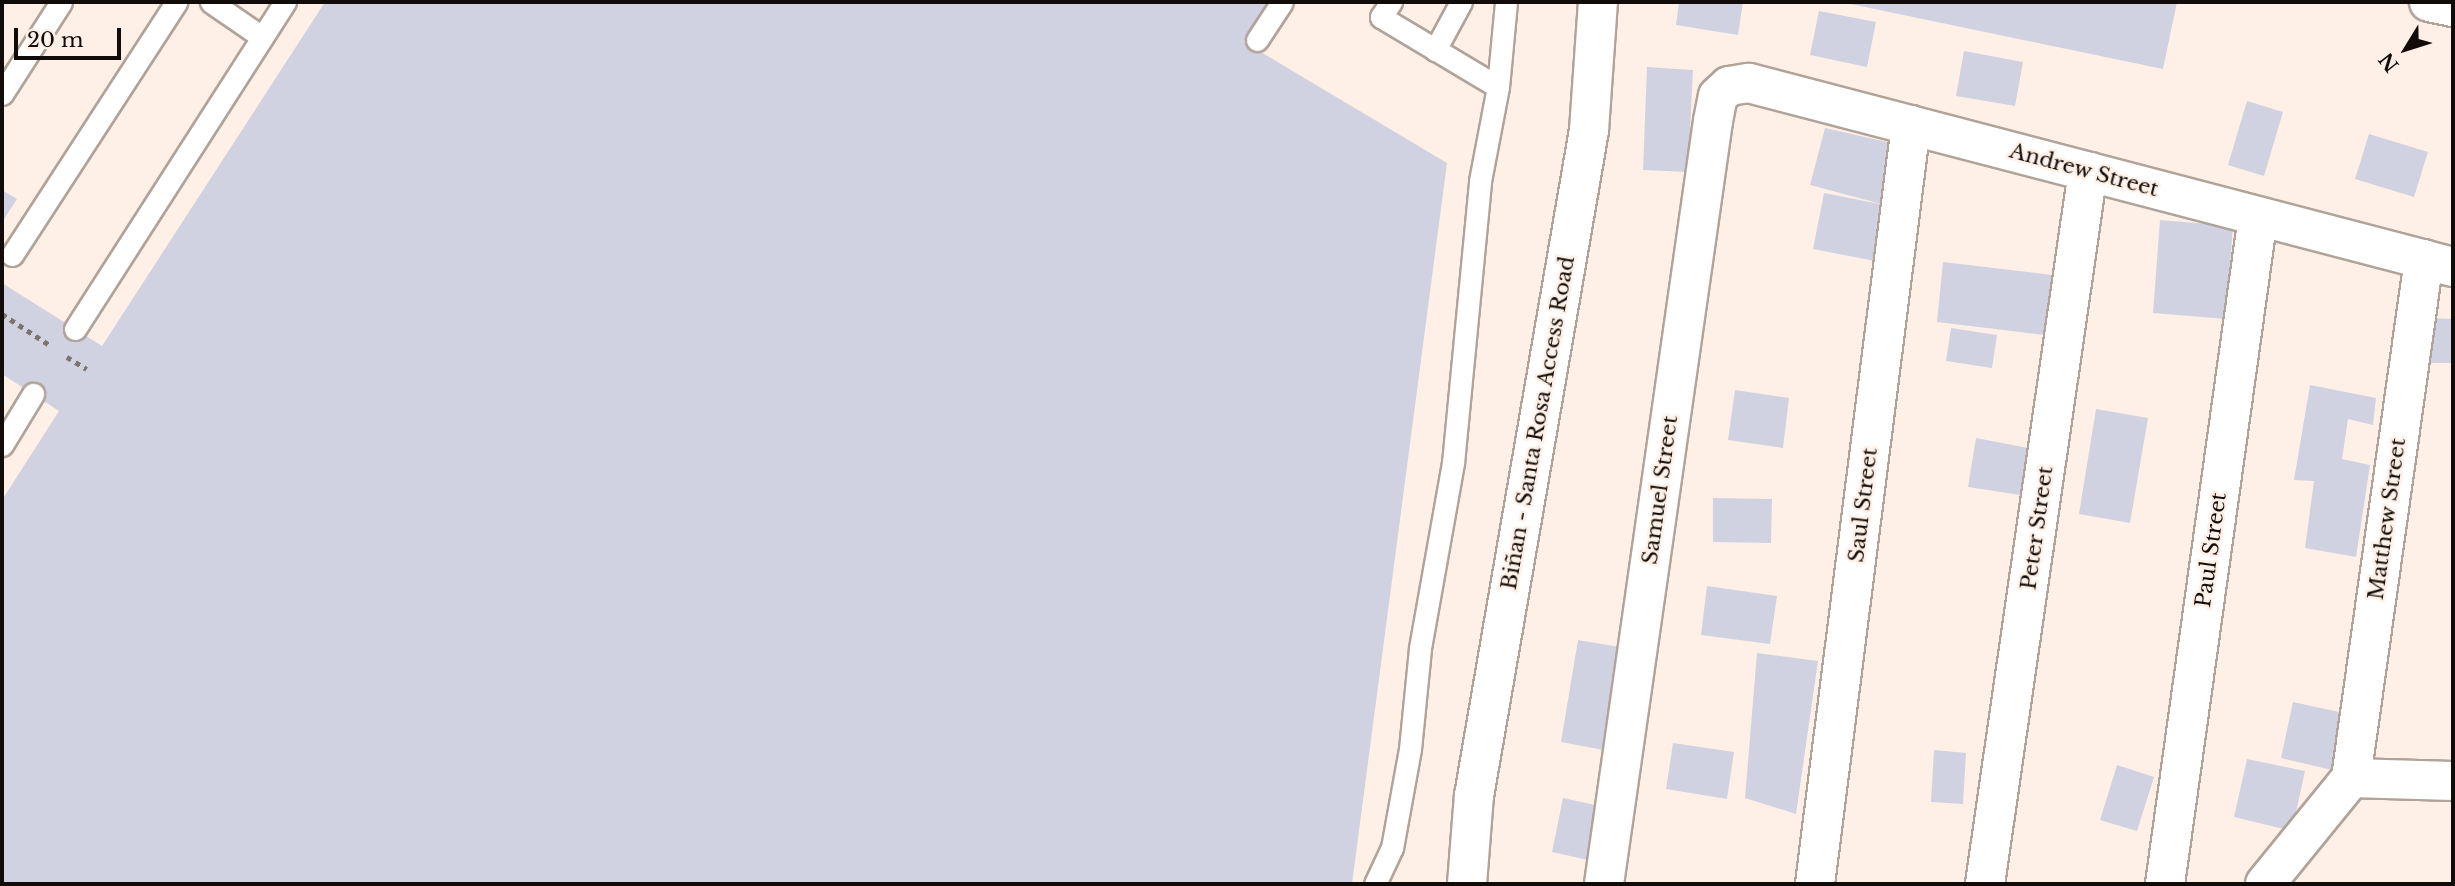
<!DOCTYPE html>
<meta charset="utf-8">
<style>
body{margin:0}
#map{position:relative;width:2455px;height:886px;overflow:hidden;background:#fef0e6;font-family:"Libre Baskerville",serif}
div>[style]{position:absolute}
.building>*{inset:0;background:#d1d2e1}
.path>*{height:4.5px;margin-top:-2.25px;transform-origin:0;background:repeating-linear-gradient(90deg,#7d746e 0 5px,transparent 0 10px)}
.roads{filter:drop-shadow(2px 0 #b0a39a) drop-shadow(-2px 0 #b0a39a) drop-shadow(0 2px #b0a39a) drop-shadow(0 -2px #b0a39a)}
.lane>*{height:21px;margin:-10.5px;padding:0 10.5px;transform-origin:10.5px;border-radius:10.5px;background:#fff}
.street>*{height:38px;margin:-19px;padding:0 19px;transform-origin:19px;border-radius:19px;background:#fff}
.secondary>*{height:38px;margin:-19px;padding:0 19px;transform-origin:19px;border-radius:19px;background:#fff}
span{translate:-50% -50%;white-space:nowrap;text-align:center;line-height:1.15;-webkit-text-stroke:5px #fef0e6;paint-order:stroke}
.street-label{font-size:21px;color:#110c09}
.frame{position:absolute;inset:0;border:4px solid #110c09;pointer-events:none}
.north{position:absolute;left:2371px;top:14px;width:70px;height:70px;-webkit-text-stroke:5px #fef0e6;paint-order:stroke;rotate:232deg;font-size:19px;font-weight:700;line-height:28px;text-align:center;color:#110c09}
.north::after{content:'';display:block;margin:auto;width:24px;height:32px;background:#110c09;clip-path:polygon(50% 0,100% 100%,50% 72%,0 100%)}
.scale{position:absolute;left:14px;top:28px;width:107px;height:32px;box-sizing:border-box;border:4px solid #110c09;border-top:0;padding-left:9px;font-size:21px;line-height:24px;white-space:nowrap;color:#110c09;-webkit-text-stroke:5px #fef0e6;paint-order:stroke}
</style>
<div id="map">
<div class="building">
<div style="clip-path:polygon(325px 2px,1269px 2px,1244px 42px,1447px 163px,1352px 884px,2px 884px,2px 500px,59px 411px,2px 374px,2px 283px,102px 346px)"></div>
<div style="clip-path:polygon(1679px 2px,1743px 2px,1738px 35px,1676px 25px)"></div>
<div style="clip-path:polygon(1841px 2px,2177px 2px,2163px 69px)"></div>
<div style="clip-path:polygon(1819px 11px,1876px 22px,1867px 67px,1810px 55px)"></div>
<div style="clip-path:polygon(1964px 51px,2023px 62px,2015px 106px,1956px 96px)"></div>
<div style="clip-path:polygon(1647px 67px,1693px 70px,1688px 172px,1643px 170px)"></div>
<div style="clip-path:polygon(2247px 101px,2283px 112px,2264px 176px,2228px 165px)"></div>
<div style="clip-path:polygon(1825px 128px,1887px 142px,1895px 208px,1885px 263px,1813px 249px,1824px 193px,1885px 205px,1810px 185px)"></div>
<div style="clip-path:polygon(2369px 134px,2428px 152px,2414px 197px,2355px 179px)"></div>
<div style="clip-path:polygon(2px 190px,17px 199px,2px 222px)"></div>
<div style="clip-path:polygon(2160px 220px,2233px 226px,2226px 319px,2153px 313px)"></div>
<div style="clip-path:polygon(1943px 262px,2052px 275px,2045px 335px,1937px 322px)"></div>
<div style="clip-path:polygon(2432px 318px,2453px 319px,2453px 363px,2431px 363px)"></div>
<div style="clip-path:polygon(1951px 328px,1997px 335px,1992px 368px,1946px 361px)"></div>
<div style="clip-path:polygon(2310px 385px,2376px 398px,2373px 425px,2348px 419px,2342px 459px,2370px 465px,2356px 557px,2305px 548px,2314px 481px,2294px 480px)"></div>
<div style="clip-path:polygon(1735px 390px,1789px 398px,1783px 448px,1728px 440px)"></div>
<div style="clip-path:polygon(2096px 409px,2148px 418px,2130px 523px,2079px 514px)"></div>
<div style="clip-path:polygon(1976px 438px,2028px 448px,2020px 495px,1968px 487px)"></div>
<div style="clip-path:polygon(1713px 498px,1772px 499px,1771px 543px,1713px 542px)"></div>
<div style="clip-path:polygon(1707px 586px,1777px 596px,1770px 644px,1701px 635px)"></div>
<div style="clip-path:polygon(1578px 640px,1626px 648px,1609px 751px,1561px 742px)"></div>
<div style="clip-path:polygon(1757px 653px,1818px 661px,1796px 814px,1745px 798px)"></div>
<div style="clip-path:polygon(2293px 702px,2353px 715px,2340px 772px,2281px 758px)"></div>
<div style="clip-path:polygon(1673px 743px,1734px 752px,1727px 799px,1666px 789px)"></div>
<div style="clip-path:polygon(1934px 750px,1966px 753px,1963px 804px,1931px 802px)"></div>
<div style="clip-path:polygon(2247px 759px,2305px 771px,2292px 831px,2234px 817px)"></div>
<div style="clip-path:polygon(2117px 765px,2154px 777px,2137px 831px,2100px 820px)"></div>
<div style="clip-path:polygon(1563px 798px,1609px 808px,1597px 862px,1552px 852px)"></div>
</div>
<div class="path">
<div style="left:2px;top:314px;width:59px;rotate:33.1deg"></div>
<div style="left:67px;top:357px;width:23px;rotate:31deg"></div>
</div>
<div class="roads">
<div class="lane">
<div style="left:211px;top:2px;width:62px;rotate:34.5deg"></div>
<div style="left:1391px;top:2px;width:18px;rotate:124deg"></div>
<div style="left:1381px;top:17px;width:136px;rotate:30.9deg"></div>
<div style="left:1257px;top:40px;width:45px;rotate:-56.7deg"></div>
<div style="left:1435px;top:50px;width:55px;rotate:-61.6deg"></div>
<div style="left:2px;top:94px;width:109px;rotate:-57.3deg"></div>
<div style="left:12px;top:255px;width:302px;rotate:-57deg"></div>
<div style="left:75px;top:329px;width:389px;rotate:-57.3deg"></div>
<div style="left:2px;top:445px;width:60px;rotate:-58.7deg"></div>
<div style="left:1375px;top:884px;width:40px;rotate:-65deg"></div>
<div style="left:1392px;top:848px;width:101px;rotate:-79.7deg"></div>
<div style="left:1410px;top:749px;width:101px;rotate:-84.3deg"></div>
<div style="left:1420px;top:648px;width:188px;rotate:-79.9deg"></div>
<div style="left:1453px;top:463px;width:283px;rotate:-84.5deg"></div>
<div style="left:1480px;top:181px;width:96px;rotate:-79.2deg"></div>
<div style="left:1498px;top:87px;width:85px;rotate:-84.6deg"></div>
</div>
<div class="street">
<div style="left:2429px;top:2px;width:25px;rotate:12deg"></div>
<div style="left:2351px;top:778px;width:524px;rotate:-81.99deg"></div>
<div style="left:1604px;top:884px;width:771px;rotate:-81.87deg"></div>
<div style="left:1713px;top:121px;width:25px;rotate:-79deg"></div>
<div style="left:1718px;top:96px;width:15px;rotate:-42deg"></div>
<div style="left:1729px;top:86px;width:20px;rotate:-9deg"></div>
<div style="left:1749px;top:83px;width:728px;rotate:14.65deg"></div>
<div style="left:1815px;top:884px;width:765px;rotate:-82.79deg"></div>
<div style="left:1985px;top:884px;width:720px;rotate:-81.78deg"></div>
<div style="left:2165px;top:884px;width:674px;rotate:-82.07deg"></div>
<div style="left:2265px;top:884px;width:136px;rotate:-50.9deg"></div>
<div style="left:2351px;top:778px;width:102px;rotate:1.7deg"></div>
</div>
<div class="secondary">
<div style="left:1467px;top:884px;width:88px;rotate:-85.5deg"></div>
<div style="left:1474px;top:796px;width:676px;rotate:-80.2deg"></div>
<div style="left:1589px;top:130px;width:128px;rotate:-86deg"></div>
</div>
</div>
<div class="street-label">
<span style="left:2084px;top:170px;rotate:15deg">Andrew Street</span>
<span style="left:1538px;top:423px;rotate:-80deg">Biñan - Santa Rosa Access Road</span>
<span style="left:1660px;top:490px;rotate:-82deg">Samuel Street</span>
<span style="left:1863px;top:505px;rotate:-83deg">Saul Street</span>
<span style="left:2387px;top:519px;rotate:-82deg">Matthew Street</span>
<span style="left:2037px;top:528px;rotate:-82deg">Peter Street</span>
<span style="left:2211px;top:550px;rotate:-82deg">Paul Street</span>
</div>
<div class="frame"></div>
<div class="north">N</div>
<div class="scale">20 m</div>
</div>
